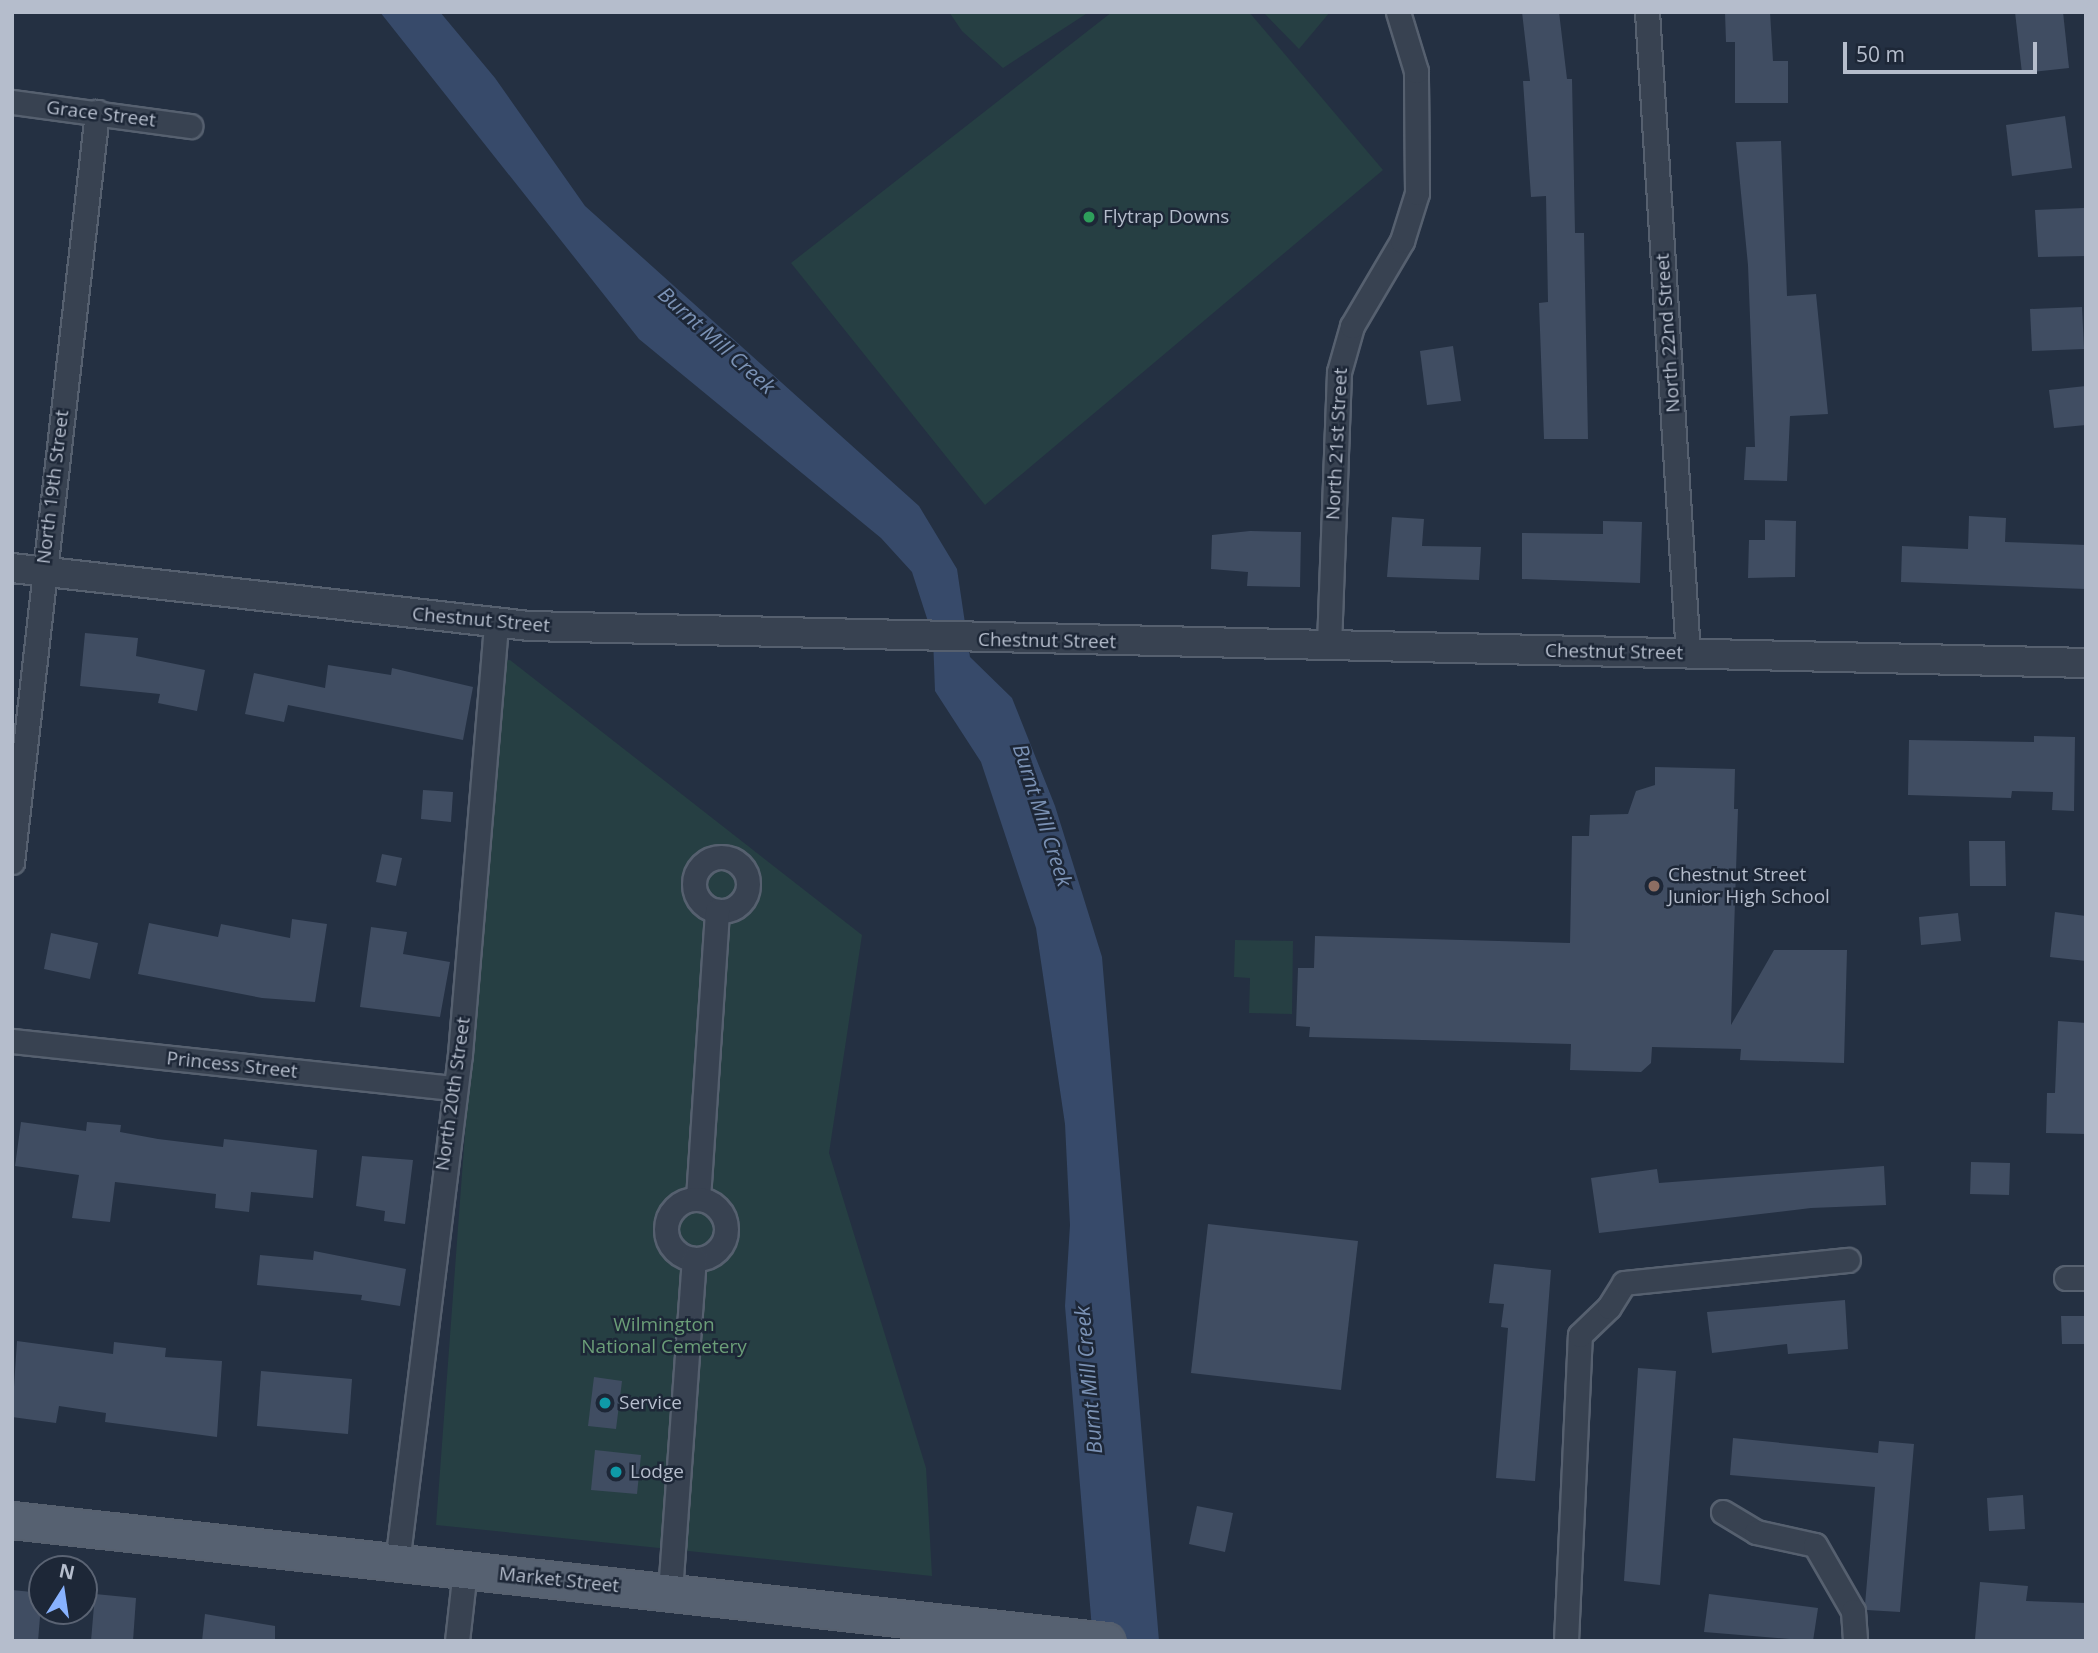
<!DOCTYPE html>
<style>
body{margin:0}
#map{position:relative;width:2098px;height:1653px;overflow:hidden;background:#243042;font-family:"Open Sans",sans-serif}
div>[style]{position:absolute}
.green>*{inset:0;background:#263f43}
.water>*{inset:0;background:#374a6a}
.building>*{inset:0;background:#404d62}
.roads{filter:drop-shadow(2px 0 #56606f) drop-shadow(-2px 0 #56606f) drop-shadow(0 2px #56606f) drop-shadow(0 -2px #56606f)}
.minor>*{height:23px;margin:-11.5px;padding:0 11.5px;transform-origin:11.5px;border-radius:11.5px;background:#384251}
.minor>.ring{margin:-11.5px;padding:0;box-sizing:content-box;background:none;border:23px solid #384251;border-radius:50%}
.tertiary>*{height:28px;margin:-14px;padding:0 14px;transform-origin:14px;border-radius:14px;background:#384251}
.primary>*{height:35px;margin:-17.5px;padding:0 17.5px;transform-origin:17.5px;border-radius:17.5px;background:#566171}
.dots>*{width:19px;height:19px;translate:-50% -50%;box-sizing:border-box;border:4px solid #1d2737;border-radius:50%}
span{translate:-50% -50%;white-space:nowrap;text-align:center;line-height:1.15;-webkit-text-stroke:5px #1d2737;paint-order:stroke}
.street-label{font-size:19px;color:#b5bdcc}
.poi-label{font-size:19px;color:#b5bdcc}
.left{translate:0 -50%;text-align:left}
.park-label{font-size:19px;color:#6b9e78}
.water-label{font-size:21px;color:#7b92b5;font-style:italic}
.frame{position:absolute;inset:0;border:14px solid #b5bdcc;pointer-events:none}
.north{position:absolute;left:28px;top:1555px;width:70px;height:70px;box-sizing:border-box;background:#1d2737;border:2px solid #5a6373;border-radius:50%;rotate:12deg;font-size:19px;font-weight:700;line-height:28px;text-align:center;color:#b5bdcc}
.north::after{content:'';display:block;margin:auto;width:24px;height:32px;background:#88b2fe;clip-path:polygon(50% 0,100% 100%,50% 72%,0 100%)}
.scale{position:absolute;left:1843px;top:42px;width:194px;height:32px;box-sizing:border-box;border:4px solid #b5bdcc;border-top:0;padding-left:9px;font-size:21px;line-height:24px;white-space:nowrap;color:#b5bdcc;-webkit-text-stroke:5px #1d2737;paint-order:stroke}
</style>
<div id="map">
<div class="green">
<div style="clip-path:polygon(949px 12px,1089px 12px,1003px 68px,962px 31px)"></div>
<div style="clip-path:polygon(1112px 12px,1249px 12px,1383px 170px,985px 505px,791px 263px)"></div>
<div style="clip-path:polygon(1263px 12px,1330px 12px,1299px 49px)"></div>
<div style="clip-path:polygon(510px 660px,862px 935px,829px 1153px,926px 1468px,932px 1576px,436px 1525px,500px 661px)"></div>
<div style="clip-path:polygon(1235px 940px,1293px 941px,1292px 1014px,1249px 1013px,1250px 978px,1234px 977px)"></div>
</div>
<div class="water">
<div style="clip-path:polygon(380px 12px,440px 12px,495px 78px,585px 206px,919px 506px,957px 569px,970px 657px,1012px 698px,1055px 806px,1102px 957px,1159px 1641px,1093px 1641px,1065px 1306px,1070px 1225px,1065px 1124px,1036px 928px,981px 762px,935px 691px,933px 637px,912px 572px,881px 538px,639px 339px)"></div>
</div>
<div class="building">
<div style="clip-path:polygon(1522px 12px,1559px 12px,1567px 79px,1572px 79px,1575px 233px,1584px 233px,1588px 439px,1544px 439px,1539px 303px,1548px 302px,1546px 196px,1531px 197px,1523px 81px,1530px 81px)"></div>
<div style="clip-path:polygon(1725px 12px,1770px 12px,1773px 61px,1788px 61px,1788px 103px,1735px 103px,1735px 42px,1726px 42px)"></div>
<div style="clip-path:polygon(2015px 12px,2063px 12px,2069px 68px,2022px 73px)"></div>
<div style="clip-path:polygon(2065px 116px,2072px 168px,2012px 176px,2006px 125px)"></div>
<div style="clip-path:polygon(1781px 141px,1787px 296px,1816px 294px,1828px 414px,1790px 416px,1787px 481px,1744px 480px,1746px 447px,1755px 447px,1748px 265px,1736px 142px)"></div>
<div style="clip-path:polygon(2084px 208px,2086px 256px,2038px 257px,2035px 210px)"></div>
<div style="clip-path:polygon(2082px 307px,2084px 349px,2032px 351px,2030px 309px)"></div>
<div style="clip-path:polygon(1453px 346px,1461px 401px,1427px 405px,1420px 351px)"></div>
<div style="clip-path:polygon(2086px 386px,2086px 425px,2054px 428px,2049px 390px)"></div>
<div style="clip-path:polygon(1969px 516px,2006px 518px,2005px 542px,2086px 545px,2086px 589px,1901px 582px,1902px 546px,1968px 549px)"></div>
<div style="clip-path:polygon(1392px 517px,1424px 519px,1422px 546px,1481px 547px,1479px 580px,1387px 577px)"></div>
<div style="clip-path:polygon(1765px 520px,1796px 521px,1795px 577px,1748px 578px,1749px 540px,1765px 540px)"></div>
<div style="clip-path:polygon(1603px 521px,1642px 522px,1640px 583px,1522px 579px,1522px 533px,1603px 534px)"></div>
<div style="clip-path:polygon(1250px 531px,1301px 532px,1300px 587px,1247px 586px,1248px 572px,1211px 569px,1212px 535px)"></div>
<div style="clip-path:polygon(85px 633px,138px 638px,136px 656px,205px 670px,197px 711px,158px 703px,160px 694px,80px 686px)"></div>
<div style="clip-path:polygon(328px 665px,391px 675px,392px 668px,473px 687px,463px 740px,288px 705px,284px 722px,245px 714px,254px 673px,325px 688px)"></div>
<div style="clip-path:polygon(2034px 736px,2075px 737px,2074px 811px,2052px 810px,2053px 792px,2012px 791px,2011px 798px,1908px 795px,1909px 740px,2034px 742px)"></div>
<div style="clip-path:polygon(1655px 767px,1735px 769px,1734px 809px,1738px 809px,1731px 1025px,1774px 950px,1847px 950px,1844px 1063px,1740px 1060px,1741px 1049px,1652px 1047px,1651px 1063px,1641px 1072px,1570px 1070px,1571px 1044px,1309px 1037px,1310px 1027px,1296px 1026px,1298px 968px,1314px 968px,1315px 936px,1570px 943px,1572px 836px,1589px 836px,1590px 815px,1628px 814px,1636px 791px,1655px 785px)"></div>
<div style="clip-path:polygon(423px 790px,453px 792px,451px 822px,421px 819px)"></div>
<div style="clip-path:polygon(1969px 841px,2005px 841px,2006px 886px,1970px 886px)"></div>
<div style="clip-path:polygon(382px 854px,402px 858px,396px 886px,376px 882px)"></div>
<div style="clip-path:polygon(2055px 912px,2086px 916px,2086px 961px,2050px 957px)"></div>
<div style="clip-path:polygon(1958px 913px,1961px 941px,1921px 945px,1919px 917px)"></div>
<div style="clip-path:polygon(292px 919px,327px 924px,315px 1002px,262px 998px,138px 974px,149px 923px,218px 937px,221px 924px,290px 938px)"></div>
<div style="clip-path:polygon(371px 927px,407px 932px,403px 954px,450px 962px,440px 1017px,360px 1007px)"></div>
<div style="clip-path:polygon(51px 933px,98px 943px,90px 979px,44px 969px)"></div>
<div style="clip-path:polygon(2058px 1021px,2086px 1023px,2086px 1134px,2046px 1133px,2047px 1093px,2055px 1093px)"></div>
<div style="clip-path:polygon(21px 1122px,86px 1131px,87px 1122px,121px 1125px,120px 1132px,158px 1139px,223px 1147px,224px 1139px,317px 1150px,313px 1198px,251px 1192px,249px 1212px,215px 1208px,216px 1194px,115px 1182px,110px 1222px,72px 1218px,79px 1175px,15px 1166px)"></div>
<div style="clip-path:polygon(362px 1156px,413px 1160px,405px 1224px,384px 1221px,385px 1211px,356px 1206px)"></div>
<div style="clip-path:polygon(1971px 1162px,2010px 1163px,2009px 1195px,1970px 1194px)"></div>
<div style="clip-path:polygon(1884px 1166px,1886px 1205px,1811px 1208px,1599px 1233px,1591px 1178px,1657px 1169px,1659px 1183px)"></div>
<div style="clip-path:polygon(1208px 1224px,1358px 1241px,1341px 1390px,1191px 1373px)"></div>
<div style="clip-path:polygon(314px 1251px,406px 1269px,400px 1306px,361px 1300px,362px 1295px,257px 1285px,260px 1255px,313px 1260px)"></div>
<div style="clip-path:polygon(1494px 1264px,1551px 1270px,1535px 1481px,1496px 1478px,1508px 1328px,1501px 1327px,1504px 1304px,1489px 1303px)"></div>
<div style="clip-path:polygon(1845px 1300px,1848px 1349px,1788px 1354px,1787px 1344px,1712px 1353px,1707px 1312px)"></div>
<div style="clip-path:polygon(2061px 1316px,2086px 1316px,2086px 1344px,2062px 1344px)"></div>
<div style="clip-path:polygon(17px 1341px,113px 1354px,114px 1342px,166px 1348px,165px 1357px,222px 1361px,217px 1437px,105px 1422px,106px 1413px,59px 1406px,56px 1423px,12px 1417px)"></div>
<div style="clip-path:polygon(1638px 1368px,1676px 1371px,1660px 1585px,1624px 1581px)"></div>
<div style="clip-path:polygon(261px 1371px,352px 1379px,348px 1434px,257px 1426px)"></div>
<div style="clip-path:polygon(594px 1377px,622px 1381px,616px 1429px,588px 1426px)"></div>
<div style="clip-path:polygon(1733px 1438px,1878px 1453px,1879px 1441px,1914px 1444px,1900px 1612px,1867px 1610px,1865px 1605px,1875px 1487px,1730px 1475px)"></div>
<div style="clip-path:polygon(595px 1450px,641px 1455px,637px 1494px,591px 1490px)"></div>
<div style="clip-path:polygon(2023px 1495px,2025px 1529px,1989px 1531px,1987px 1498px)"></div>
<div style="clip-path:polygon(1197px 1506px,1233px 1513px,1225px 1552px,1189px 1544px)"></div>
<div style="clip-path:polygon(1980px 1582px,2028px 1586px,2026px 1601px,2086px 1603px,2086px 1641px,1975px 1639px)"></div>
<div style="clip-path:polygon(12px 1590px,42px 1593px,38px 1641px,12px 1641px)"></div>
<div style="clip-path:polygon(95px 1594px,136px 1598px,133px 1641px,91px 1641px)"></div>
<div style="clip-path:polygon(1709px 1594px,1818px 1608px,1813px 1641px,1704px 1632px)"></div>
<div style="clip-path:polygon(205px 1614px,275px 1626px,275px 1641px,202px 1641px)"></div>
</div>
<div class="roads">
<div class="minor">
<div style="left:1647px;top:12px;width:643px;rotate:86.35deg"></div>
<div style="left:12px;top:102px;width:180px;rotate:7.7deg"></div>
<div style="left:1329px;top:645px;width:273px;rotate:-87.9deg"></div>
<div style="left:1339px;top:372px;width:48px;rotate:-74.2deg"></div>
<div style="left:1352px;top:326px;width:99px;rotate:-59.5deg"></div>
<div style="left:1402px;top:241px;width:50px;rotate:-72.6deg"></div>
<div style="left:1417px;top:193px;width:122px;rotate:-90.5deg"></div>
<div style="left:1416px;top:71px;width:62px;rotate:-107deg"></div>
<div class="ring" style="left:694px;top:857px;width:31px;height:31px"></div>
<div style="left:12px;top:862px;width:755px;rotate:-83.53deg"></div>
<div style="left:12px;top:1041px;width:443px;rotate:6.1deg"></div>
<div style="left:698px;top:1198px;width:288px;rotate:-86.2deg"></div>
<div class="ring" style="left:666px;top:1199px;width:37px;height:37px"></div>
<div style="left:2066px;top:1278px;width:20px"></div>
<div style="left:1723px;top:1512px;width:39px;rotate:31deg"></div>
<div style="left:1756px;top:1532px;width:60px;rotate:12.4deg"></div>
<div style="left:1815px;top:1545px;width:76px;rotate:60.1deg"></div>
<div style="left:1853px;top:1611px;width:30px;rotate:86deg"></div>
<div style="left:397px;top:1563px;width:513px;rotate:-82.94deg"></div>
<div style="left:460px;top:1054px;width:433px;rotate:-85.2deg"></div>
<div style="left:670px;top:1592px;width:334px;rotate:-85.9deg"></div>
<div style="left:457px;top:1641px;width:71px;rotate:-83.6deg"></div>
<div style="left:1566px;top:1641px;width:306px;rotate:-87.4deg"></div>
<div style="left:1580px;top:1335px;width:40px;rotate:-44deg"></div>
<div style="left:1609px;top:1307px;width:28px;rotate:-58deg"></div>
<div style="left:1624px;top:1283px;width:225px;rotate:-5.9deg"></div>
</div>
<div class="tertiary">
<div style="left:12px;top:568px;width:520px;rotate:6.4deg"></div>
<div style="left:529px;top:626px;width:1557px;rotate:1.36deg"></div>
</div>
<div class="primary">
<div style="left:12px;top:1520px;width:1101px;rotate:6.31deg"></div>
</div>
</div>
<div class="dots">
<div style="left:1089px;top:217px;background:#2e9e5b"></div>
<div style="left:1654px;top:886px;background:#8d6e63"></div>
<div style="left:605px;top:1403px;background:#0f9aa8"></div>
<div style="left:616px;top:1472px;background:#0f9aa8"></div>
</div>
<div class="street-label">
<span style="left:101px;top:114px;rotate:7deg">Grace Street</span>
<span style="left:1668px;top:333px;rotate:-94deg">North 22nd Street</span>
<span style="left:1337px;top:444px;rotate:-87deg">North 21st Street</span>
<span style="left:53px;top:487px;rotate:-83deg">North 19th Street</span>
<span style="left:481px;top:620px;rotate:5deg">Chestnut Street</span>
<span style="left:1047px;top:641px;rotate:1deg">Chestnut Street</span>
<span style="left:1614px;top:652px;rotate:1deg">Chestnut Street</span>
<span style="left:232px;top:1065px;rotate:6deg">Princess Street</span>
<span style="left:453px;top:1094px;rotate:-82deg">North 20th Street</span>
<span style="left:559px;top:1580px;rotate:6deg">Market Street</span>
</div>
<div class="poi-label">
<span class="left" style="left:1103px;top:217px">Flytrap Downs</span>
<span class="left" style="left:1668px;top:886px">Chestnut Street<br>Junior High School</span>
<span class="left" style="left:619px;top:1403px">Service</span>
<span class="left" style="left:630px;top:1472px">Lodge</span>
</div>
<div class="park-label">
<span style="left:664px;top:1336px">Wilmington<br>National Cemetery</span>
</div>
<div class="water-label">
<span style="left:717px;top:340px;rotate:42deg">Burnt Mill Creek</span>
<span style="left:1043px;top:815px;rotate:72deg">Burnt Mill Creek</span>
<span style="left:1088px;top:1380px;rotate:-95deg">Burnt Mill Creek</span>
</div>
<div class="frame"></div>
<div class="north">N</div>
<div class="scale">50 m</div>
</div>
